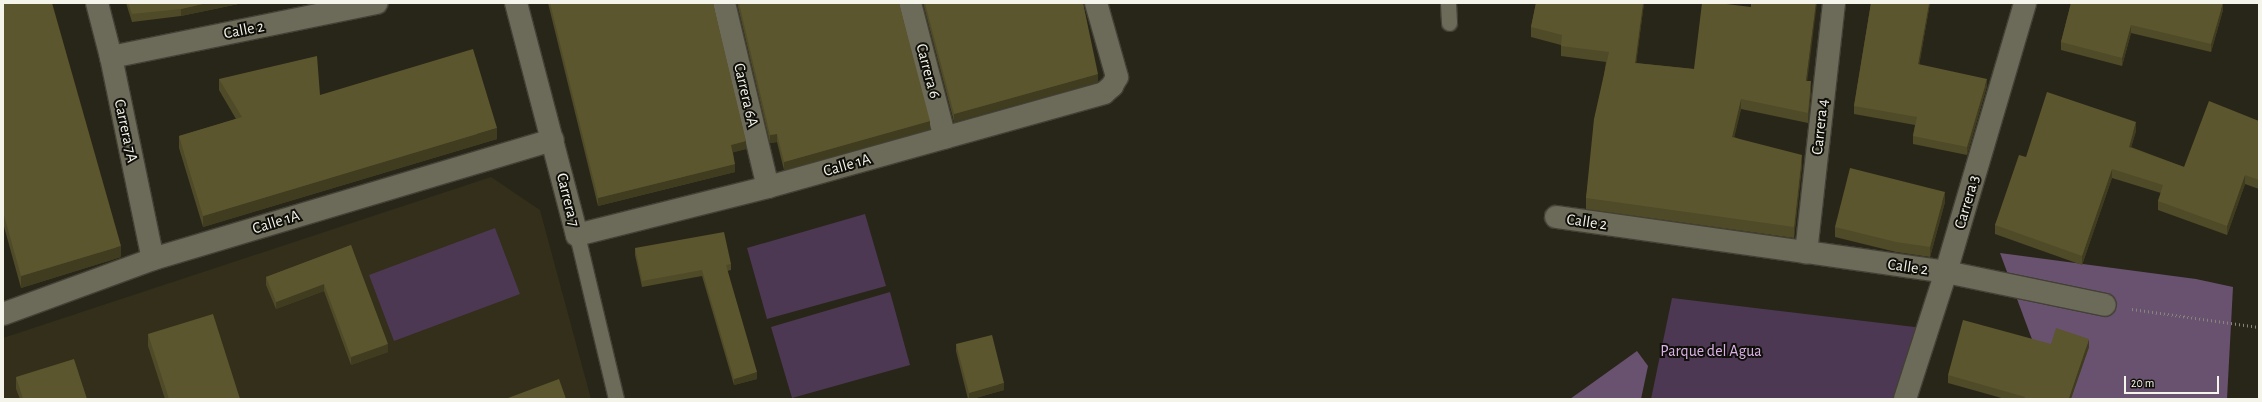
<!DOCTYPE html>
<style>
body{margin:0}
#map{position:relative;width:2262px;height:402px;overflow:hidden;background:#282618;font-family:"Alegreya Sans",sans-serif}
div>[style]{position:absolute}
.built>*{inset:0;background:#332f1a}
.green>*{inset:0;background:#4d3853}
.forest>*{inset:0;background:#695170}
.path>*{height:2.5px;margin-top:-1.25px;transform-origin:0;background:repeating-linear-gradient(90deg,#878579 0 1px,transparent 0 4px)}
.roads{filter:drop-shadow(1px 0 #434136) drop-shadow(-1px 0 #434136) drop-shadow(0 1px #434136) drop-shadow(0 -1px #434136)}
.service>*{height:15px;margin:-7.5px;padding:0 7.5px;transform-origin:7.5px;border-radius:7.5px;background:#6c6a59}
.pedestrian>*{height:22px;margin:-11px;padding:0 11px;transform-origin:11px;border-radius:11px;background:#6c6a59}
.minor>*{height:22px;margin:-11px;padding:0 11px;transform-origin:11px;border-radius:11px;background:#6c6a59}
.tertiary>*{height:22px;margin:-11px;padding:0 11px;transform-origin:11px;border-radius:11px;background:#6c6a59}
.wall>*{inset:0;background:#4f4a28}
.shaded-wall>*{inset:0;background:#403c20}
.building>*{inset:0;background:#5c562e}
span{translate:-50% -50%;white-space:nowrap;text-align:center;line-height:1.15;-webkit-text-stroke:4px #100f09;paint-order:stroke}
.street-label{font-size:16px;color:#f5f4ea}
.park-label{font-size:16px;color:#dcb2e9}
.frame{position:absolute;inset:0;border:4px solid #f5f4ea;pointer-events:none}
.scale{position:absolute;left:2124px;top:376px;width:95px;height:18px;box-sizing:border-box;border:2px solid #f5f4ea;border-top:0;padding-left:5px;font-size:12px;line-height:14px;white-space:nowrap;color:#f5f4ea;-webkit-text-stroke:3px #100f09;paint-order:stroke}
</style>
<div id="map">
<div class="built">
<div style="clip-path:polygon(491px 177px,540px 210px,591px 399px,3px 399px,3px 338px)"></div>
</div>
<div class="green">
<div style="clip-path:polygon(865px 214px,886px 286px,767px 319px,747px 248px)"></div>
<div style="clip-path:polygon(495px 228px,520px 294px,394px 341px,369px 275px)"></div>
<div style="clip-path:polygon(890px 292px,910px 365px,792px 398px,771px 327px)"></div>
<div style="clip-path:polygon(1672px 298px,1923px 328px,1898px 399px,1651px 399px)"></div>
</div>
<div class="forest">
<div style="clip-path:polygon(2000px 253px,2196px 279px,2233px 287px,2227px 399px,2069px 399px,2047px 380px)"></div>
<div style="clip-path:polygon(1637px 351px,1648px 366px,1641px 399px,1570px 399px)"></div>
</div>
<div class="path">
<div style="left:2132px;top:309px;width:128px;rotate:8.1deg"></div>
</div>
<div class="roads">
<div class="service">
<div style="left:1448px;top:3px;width:20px;rotate:87deg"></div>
<div style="left:577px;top:235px;width:169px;rotate:76.6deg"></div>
</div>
<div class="pedestrian">
<div style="left:1946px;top:272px;width:162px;rotate:11.7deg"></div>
</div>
<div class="minor">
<div style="left:97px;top:3px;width:56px;rotate:75.5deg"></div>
<div style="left:111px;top:57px;width:206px;rotate:78.3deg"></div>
<div style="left:516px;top:3px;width:240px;rotate:75.3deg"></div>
<div style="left:577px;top:235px;width:197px;rotate:-14.1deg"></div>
<div style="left:768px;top:187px;width:349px;rotate:-15.6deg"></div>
<div style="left:1104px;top:93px;width:11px;rotate:-41deg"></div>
<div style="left:1112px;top:86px;width:10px;rotate:-61deg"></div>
<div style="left:1117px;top:77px;width:77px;rotate:-105.8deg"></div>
<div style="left:724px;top:3px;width:189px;rotate:76.6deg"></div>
<div style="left:910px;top:3px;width:139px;rotate:75.5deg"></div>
<div style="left:111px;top:57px;width:271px;rotate:-11.5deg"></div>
<div style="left:1556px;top:217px;width:252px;rotate:8deg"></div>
<div style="left:3px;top:314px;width:160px;rotate:-20.1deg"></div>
<div style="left:153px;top:259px;width:417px;rotate:-16.6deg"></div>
<div style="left:1905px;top:399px;width:133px;rotate:-72.1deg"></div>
</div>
<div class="tertiary">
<div style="left:1834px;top:3px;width:251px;rotate:96.4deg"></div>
<div style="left:1806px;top:252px;width:141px;rotate:8.1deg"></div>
<div style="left:1946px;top:272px;width:280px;rotate:-73.6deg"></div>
</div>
</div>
<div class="wall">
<div style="clip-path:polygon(3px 3px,121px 257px,21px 288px,3px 223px)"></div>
<div style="clip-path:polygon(126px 3px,243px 3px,181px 16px,132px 22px)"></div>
<div style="clip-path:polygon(548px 3px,713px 3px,746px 149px,733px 152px,735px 172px,598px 206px)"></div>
<div style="clip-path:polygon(737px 3px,899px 3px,930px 129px,784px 170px,777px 142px,770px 143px)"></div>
<div style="clip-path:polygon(923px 3px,1083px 3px,1098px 82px,954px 122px)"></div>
<div style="clip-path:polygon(1536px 3px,1644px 3px,1636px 63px,1808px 81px,1811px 91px,1808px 123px,1741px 109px,1734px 137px,1802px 165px,1794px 238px,1586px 209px,1586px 198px,1606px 62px,1561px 56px,1561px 45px,1531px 37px,1531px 27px)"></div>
<div style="clip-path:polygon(1871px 3px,1930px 3px,1919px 65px,1987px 86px,1967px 155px,1913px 144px,1913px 136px,1915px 125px,1854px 114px,1854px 106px)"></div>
<div style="clip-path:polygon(2071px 3px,2223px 10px,2211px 52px,2131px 33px,2122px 66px,2061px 50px,2061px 42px)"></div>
<div style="clip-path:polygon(219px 79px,320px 95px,497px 139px,203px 227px,179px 148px,179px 136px,236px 119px,219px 90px)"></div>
<div style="clip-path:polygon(2259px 121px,2259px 189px,2245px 184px,2227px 235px,2158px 210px,2158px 201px,2161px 193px,2112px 178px,2082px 265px,1995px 234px,1995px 225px,2026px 157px,2136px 131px,2131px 147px,2184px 167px)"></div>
<div style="clip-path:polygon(1945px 202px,1930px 257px,1896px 252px,1835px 237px,1835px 227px)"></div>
<div style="clip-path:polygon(351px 245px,388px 352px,351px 365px,324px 291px,276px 309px,266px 285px,266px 277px)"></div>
<div style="clip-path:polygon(635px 248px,731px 264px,731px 270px,727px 271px,757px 379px,734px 385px,702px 276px,642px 287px,635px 255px)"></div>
<div style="clip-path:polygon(148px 334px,240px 399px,165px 399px,148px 346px)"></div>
<div style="clip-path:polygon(956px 344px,1004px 390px,972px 399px,968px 399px,956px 351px)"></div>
<div style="clip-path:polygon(2051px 344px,2089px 347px,2071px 398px,2073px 399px,2005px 399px,1948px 383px,1948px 375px)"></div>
<div style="clip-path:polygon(16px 377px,87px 399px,20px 399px,16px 389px)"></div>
</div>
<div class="shaded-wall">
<div style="clip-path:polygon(207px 3px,243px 3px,181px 16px,181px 9px)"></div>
<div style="clip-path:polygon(1643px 3px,1644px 3px,1635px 73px,1635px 63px)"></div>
<div style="clip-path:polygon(1816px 3px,1817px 3px,1806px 91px,1806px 81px)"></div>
<div style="clip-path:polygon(1929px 3px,1930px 3px,1918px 72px,1918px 64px)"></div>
<div style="clip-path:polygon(2223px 3px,2223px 10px,2211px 52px,2211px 44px)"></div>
<div style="clip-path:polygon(2131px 25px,2131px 33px,2122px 66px,2122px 58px)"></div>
<div style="clip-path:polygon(1098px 74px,1098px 82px,954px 122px,954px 114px)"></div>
<div style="clip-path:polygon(1987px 79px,1987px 86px,1967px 155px,1967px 147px)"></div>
<div style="clip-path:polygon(1811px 81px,1811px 91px,1808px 123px,1808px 113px)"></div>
<div style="clip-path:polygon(1741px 99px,1741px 109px,1732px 147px,1732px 137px)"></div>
<div style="clip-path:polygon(930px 121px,930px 129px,784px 170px,784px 162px)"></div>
<div style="clip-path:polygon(2136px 122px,2136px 131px,2129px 155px,2129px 147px)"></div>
<div style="clip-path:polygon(497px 128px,497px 139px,203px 227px,203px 216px)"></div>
<div style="clip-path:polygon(777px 134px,777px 142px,770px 143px,770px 135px)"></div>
<div style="clip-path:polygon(746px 141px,746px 149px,731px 153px,731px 145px)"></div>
<div style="clip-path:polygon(1802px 155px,1802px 165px,1794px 238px,1794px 227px)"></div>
<div style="clip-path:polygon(735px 164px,735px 172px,598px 206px,598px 198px)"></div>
<div style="clip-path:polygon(2112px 169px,2112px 178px,2082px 265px,2082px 256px)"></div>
<div style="clip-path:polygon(2245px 175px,2245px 184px,2227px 235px,2227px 226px)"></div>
<div style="clip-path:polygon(1945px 192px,1945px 202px,1930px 257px,1930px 247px)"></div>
<div style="clip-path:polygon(121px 246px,121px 257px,21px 288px,21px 276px)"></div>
<div style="clip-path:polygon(324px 284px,324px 291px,276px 309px,276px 302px)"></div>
<div style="clip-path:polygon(2089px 339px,2089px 347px,2071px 399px,2069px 398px)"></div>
<div style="clip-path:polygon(388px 344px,388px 352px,351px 365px,351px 357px)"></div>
<div style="clip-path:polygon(757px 372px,757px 379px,734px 385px,734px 379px)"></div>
<div style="clip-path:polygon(1004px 383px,1004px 390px,972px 399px,969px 399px,969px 393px)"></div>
</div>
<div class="building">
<div style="clip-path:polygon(3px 3px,52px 3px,121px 246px,21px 276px,3px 212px)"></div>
<div style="clip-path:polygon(128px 3px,207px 3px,181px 9px,132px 14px)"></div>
<div style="clip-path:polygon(550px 3px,713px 3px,746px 141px,731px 145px,735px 164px,598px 198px)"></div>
<div style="clip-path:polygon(739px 3px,899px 3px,930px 121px,784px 162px,777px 134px,770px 135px)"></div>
<div style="clip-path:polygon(925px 3px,1083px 3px,1098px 74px,954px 114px)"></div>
<div style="clip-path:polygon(1536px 3px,1643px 3px,1635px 63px,1694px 69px,1702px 3px,1718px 3px,1751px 7px,1751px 3px,1816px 3px,1806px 81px,1811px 81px,1808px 113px,1741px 99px,1732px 137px,1802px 155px,1794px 227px,1586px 198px,1594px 119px,1609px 52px,1561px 46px,1562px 35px,1531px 27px)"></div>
<div style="clip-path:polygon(1871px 3px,1929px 3px,1918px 64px,1987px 79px,1967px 147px,1913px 136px,1917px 117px,1854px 106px)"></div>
<div style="clip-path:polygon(2071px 3px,2223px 3px,2211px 44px,2131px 25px,2122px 58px,2061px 42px)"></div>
<div style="clip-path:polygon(473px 49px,497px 128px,203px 216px,179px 136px,242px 117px,219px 79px,317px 56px,320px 95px)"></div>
<div style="clip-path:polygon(2047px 92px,2136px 122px,2129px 147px,2184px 167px,2209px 101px,2259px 121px,2259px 180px,2245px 175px,2227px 226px,2158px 201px,2163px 185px,2112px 169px,2082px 256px,1995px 225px,2019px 155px,2026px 157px)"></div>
<div style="clip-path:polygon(1850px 168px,1945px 192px,1930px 247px,1896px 242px,1835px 227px)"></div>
<div style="clip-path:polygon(724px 232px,731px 264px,726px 265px,757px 372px,734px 379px,702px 270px,642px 281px,635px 248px)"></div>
<div style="clip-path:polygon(351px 245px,388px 344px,351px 357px,324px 284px,276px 302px,266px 277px)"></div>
<div style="clip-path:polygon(213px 314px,240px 399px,169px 399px,148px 334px)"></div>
<div style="clip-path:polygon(1963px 320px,2051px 344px,2056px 328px,2089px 339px,2069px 398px,2073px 399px,2024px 399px,2025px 397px,1948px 375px)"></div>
<div style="clip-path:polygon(992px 335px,1004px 383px,969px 393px,956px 344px)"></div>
<div style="clip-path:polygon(74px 359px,87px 399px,23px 399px,16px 377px)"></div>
<div style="clip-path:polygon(559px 379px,566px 399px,505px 399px)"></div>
</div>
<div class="street-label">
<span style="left:244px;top:30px;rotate:-11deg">Calle 2</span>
<span style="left:928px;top:71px;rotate:75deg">Carrera 6</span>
<span style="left:746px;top:95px;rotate:77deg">Carrera 6A</span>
<span style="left:1820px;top:127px;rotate:-84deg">Carrera 4</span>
<span style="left:126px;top:131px;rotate:78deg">Carrera 7A</span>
<span style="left:847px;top:165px;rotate:-16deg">Calle 1A</span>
<span style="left:568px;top:200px;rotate:76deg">Carrera 7</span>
<span style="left:1967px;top:202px;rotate:-74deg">Carrera 3</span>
<span style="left:276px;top:222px;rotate:-17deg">Calle 1A</span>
<span style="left:1587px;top:222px;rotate:8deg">Calle 2</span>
<span style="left:1908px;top:267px;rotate:8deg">Calle 2</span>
</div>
<div class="park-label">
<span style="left:1711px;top:351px">Parque del Agua</span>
</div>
<div class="frame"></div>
<div class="scale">20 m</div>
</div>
